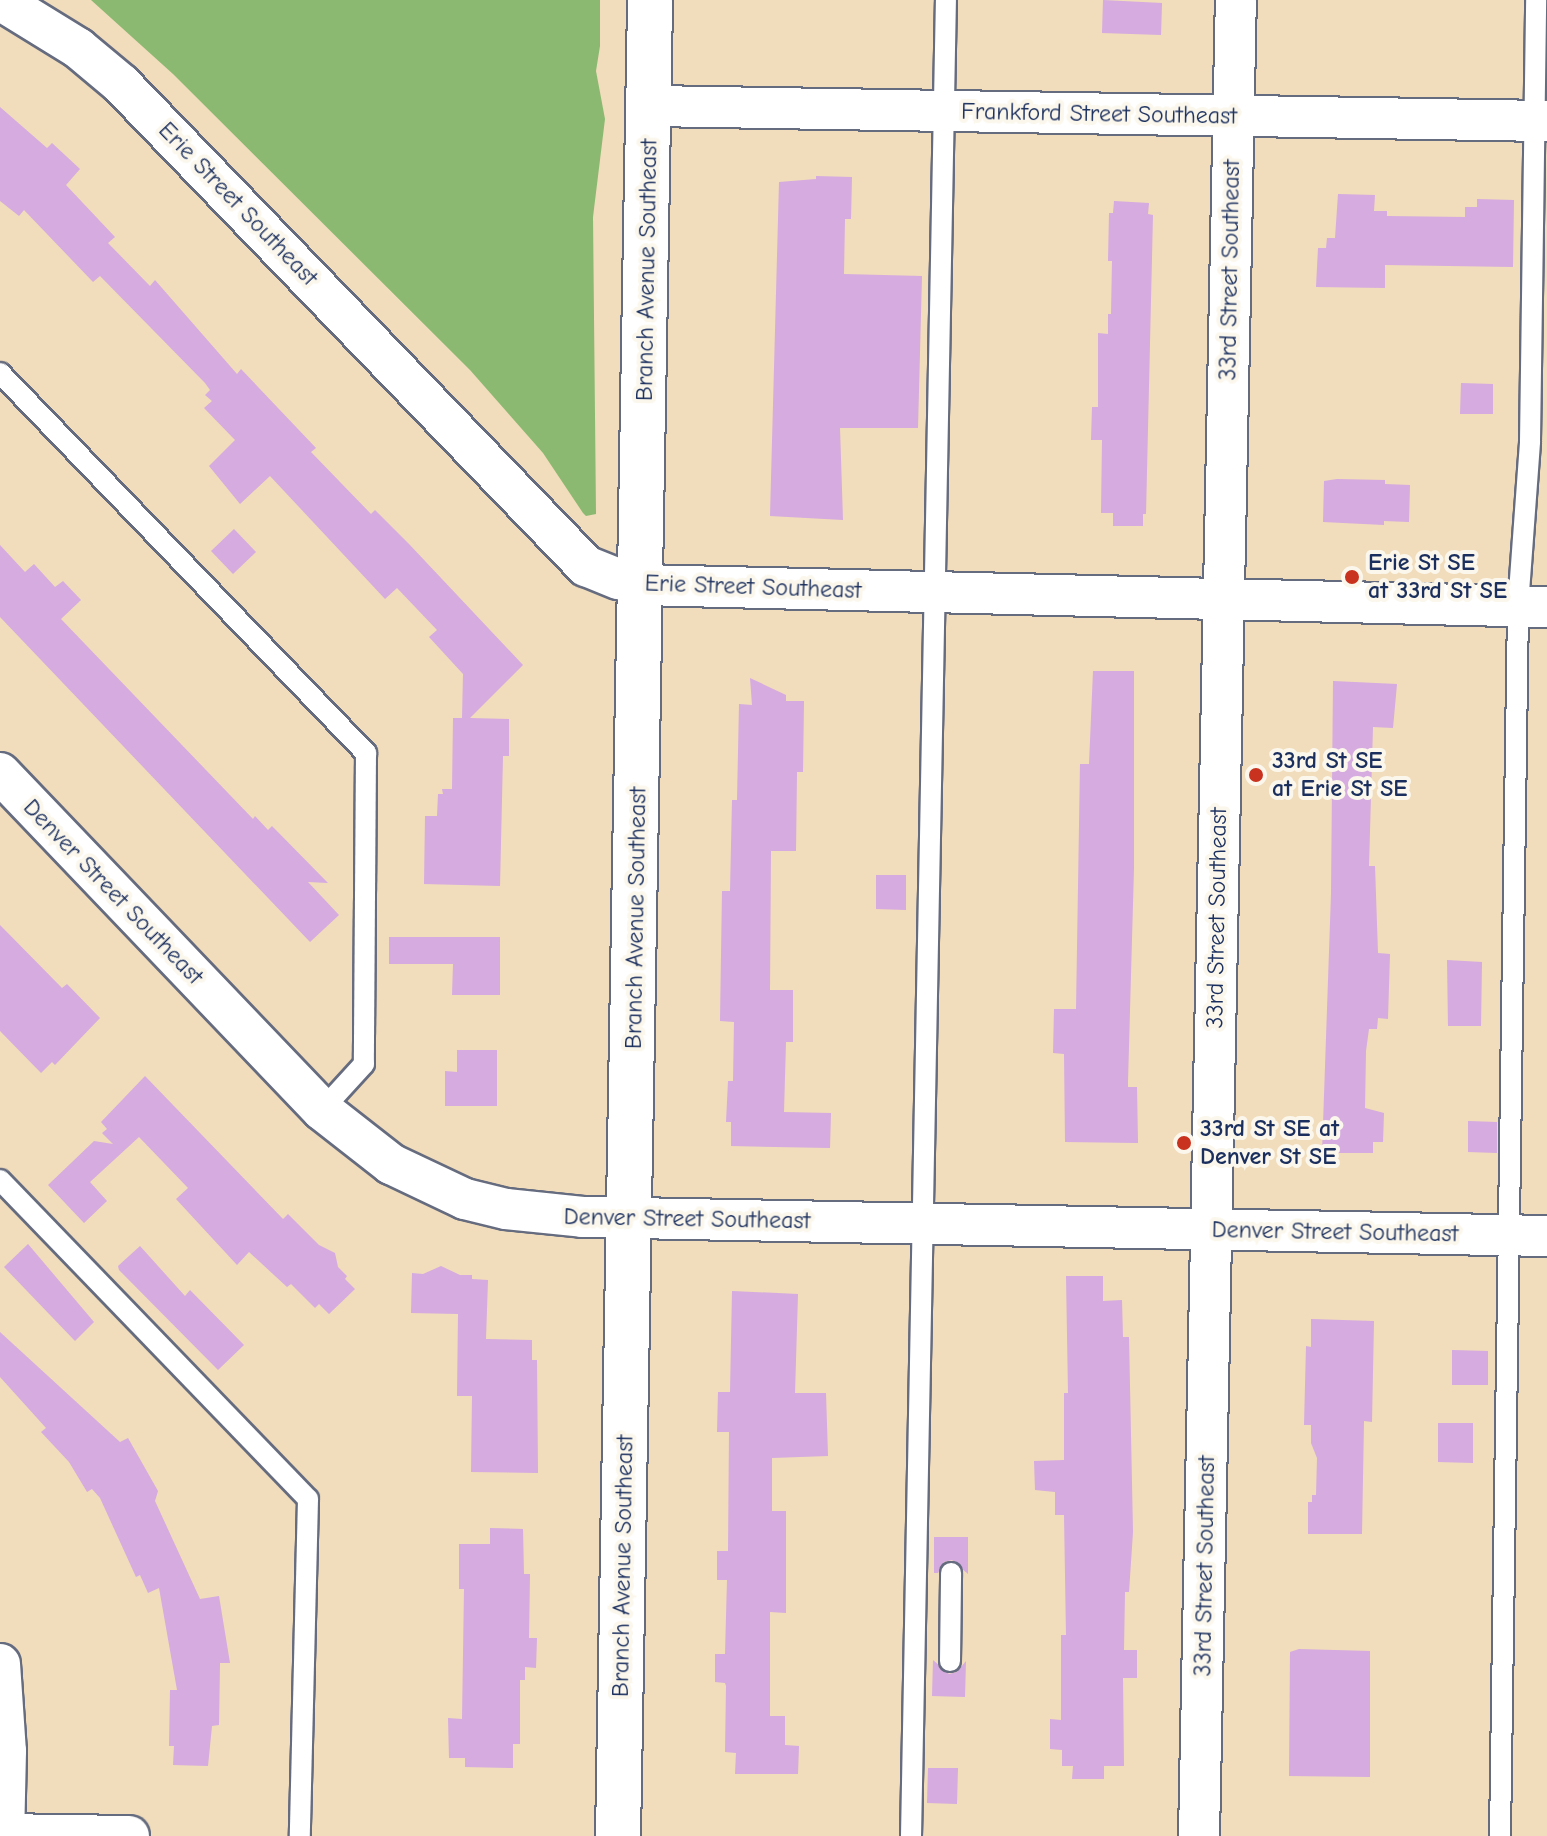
<!DOCTYPE html>
<style>
body{margin:0}
#map{position:relative;width:1547px;height:1836px;overflow:hidden;background:#f1dcbb;font-family:"Comic Neue",sans-serif}
div>[style]{position:absolute}
.forest>*{inset:0;background:#8bb972}
.building>*{inset:0;background:#d5abe0}
.roads{filter:drop-shadow(2px 0 #666c7f) drop-shadow(-2px 0 #666c7f) drop-shadow(0 2px #666c7f) drop-shadow(0 -2px #666c7f)}
.service>*{height:20px;margin:-10px;padding:0 10px;transform-origin:10px;border-radius:10px;background:#fff}
.minor>*{height:40px;margin:-20px;padding:0 20px;transform-origin:20px;border-radius:20px;background:#fff}
.trunk>*{height:44px;margin:-22px;padding:0 22px;transform-origin:22px;border-radius:22px;background:#fff}
.dots>*{width:22px;height:22px;translate:-50% -50%;box-sizing:border-box;border:4px solid #fbf7ec;border-radius:50%}
span{translate:-50% -50%;white-space:nowrap;text-align:center;line-height:1.15;-webkit-text-stroke:8px #fbf7ec;paint-order:stroke}
.street-label{font-size:24px;color:#1b2f5e}
.poi-label{font-size:24px;color:#1b2f5e;font-weight:700}
.left{translate:0 -50%;text-align:left}
</style>
<div id="map">
<div class="forest">
<div style="clip-path:polygon(91px 0,600px 0,600px 46px,596px 71px,605px 119px,593px 217px,596px 514px,586px 516px,583px 513px,543px 453px,470px 370px,173px 74px)"></div>
</div>
<div class="building">
<div style="clip-path:polygon(1103px 0,1162px 3px,1161px 35px,1102px 33px)"></div>
<div style="clip-path:polygon(0 107px,47px 148px,52px 143px,80px 169px,66px 185px,115px 237px,108px 243px,150px 286px,155px 280px,237px 374px,241px 369px,316px 448px,311px 452px,371px 514px,375px 510px,409px 544px,523px 665px,470px 718px,509px 719px,509px 756px,503px 756px,500px 886px,424px 884px,425px 816px,437px 816px,438px 794px,443px 794px,442px 789px,452px 789px,453px 718px,462px 718px,463px 674px,429px 637px,437px 630px,397px 588px,385px 599px,270px 476px,240px 504px,209px 466px,235px 440px,204px 408px,212px 401px,205px 395px,210px 390px,205px 383px,100px 276px,93px 282px,24px 210px,19px 216px,0 201px)"></div>
<div style="clip-path:polygon(816px 176px,852px 177px,851px 219px,845px 219px,844px 274px,922px 276px,918px 428px,840px 428px,843px 520px,770px 516px,779px 182px,816px 179px)"></div>
<div style="clip-path:polygon(1338px 194px,1375px 195px,1374px 211px,1387px 211px,1387px 216px,1465px 217px,1465px 207px,1477px 207px,1477px 199px,1514px 200px,1513px 267px,1385px 265px,1385px 288px,1316px 287px,1318px 248px,1326px 248px,1327px 238px,1335px 238px)"></div>
<div style="clip-path:polygon(1114px 201px,1149px 203px,1148px 214px,1153px 215px,1146px 514px,1143px 514px,1143px 526px,1113px 526px,1113px 513px,1101px 513px,1102px 440px,1091px 440px,1092px 407px,1098px 407px,1098px 333px,1108px 334px,1108px 314px,1111px 314px,1112px 261px,1108px 261px,1109px 213px,1113px 213px)"></div>
<div style="clip-path:polygon(1461px 383px,1493px 384px,1493px 414px,1460px 414px)"></div>
<div style="clip-path:polygon(1337px 479px,1385px 480px,1385px 484px,1410px 485px,1409px 522px,1384px 521px,1384px 525px,1323px 522px,1324px 481px)"></div>
<div style="clip-path:polygon(234px 529px,256px 552px,233px 574px,211px 551px)"></div>
<div style="clip-path:polygon(0 545px,25px 572px,34px 564px,55px 587px,63px 581px,81px 600px,61px 619px,253px 819px,255px 816px,268px 830px,272px 826px,328px 883px,308px 882px,339px 915px,310px 942px,0 617px)"></div>
<div style="clip-path:polygon(1093px 671px,1134px 671px,1134px 868px,1128px 1082px,1128px 1087px,1137px 1087px,1138px 1143px,1065px 1142px,1064px 1054px,1053px 1053px,1054px 1009px,1076px 1009px,1080px 764px,1089px 764px)"></div>
<div style="clip-path:polygon(750px 678px,786px 695px,786px 701px,804px 701px,803px 772px,797px 772px,796px 851px,771px 851px,770px 990px,793px 990px,793px 1042px,786px 1042px,784px 1112px,831px 1113px,830px 1148px,731px 1146px,731px 1122px,726px 1122px,728px 1081px,733px 1081px,734px 1022px,720px 1021px,722px 891px,730px 891px,732px 800px,737px 800px,739px 704px,752px 705px)"></div>
<div style="clip-path:polygon(1333px 681px,1397px 684px,1393px 728px,1373px 727px,1369px 866px,1375px 866px,1378px 953px,1390px 954px,1388px 1019px,1378px 1018px,1377px 1029px,1369px 1029px,1366px 1051px,1365px 1108px,1384px 1113px,1383px 1142px,1373px 1142px,1373px 1153px,1322px 1153px,1331px 894px)"></div>
<div style="clip-path:polygon(876px 875px,906px 875px,906px 910px,876px 909px)"></div>
<div style="clip-path:polygon(0 925px,62px 988px,67px 984px,100px 1018px,55px 1065px,52px 1062px,41px 1073px,0 1031px)"></div>
<div style="clip-path:polygon(389px 937px,500px 937px,500px 995px,452px 995px,453px 964px,389px 964px)"></div>
<div style="clip-path:polygon(1447px 960px,1482px 962px,1481px 1026px,1448px 1026px)"></div>
<div style="clip-path:polygon(457px 1050px,497px 1050px,497px 1106px,445px 1106px,445px 1071px,457px 1072px)"></div>
<div style="clip-path:polygon(145px 1076px,283px 1219px,288px 1214px,319px 1245px,335px 1253px,338px 1267px,347px 1276px,345px 1279px,355px 1289px,329px 1314px,319px 1304px,315px 1308px,291px 1284px,287px 1287px,249px 1252px,237px 1265px,176px 1199px,188px 1188px,139px 1137px,90px 1182px,107px 1201px,84px 1223px,48px 1185px,94px 1141px,113px 1144px,102px 1133px,107px 1129px,101px 1122px)"></div>
<div style="clip-path:polygon(1468px 1121px,1497px 1122px,1497px 1153px,1468px 1152px)"></div>
<div style="clip-path:polygon(28px 1244px,94px 1322px,75px 1341px,4px 1267px)"></div>
<div style="clip-path:polygon(140px 1246px,185px 1296px,190px 1290px,244px 1345px,218px 1370px,119px 1270px,118px 1266px)"></div>
<div style="clip-path:polygon(441px 1266px,460px 1275px,472px 1275px,472px 1279px,488px 1280px,486px 1339px,532px 1340px,532px 1360px,537px 1360px,538px 1473px,471px 1472px,472px 1396px,457px 1396px,458px 1314px,411px 1313px,412px 1273px,423px 1274px)"></div>
<div style="clip-path:polygon(1066px 1276px,1103px 1276px,1103px 1301px,1122px 1300px,1123px 1337px,1129px 1337px,1133px 1532px,1129px 1592px,1125px 1592px,1124px 1650px,1137px 1650px,1137px 1678px,1123px 1678px,1124px 1766px,1104px 1766px,1104px 1779px,1072px 1779px,1073px 1766px,1062px 1766px,1062px 1750px,1050px 1749px,1050px 1719px,1061px 1720px,1061px 1635px,1066px 1635px,1064px 1515px,1055px 1515px,1055px 1492px,1035px 1490px,1034px 1461px,1064px 1460px,1064px 1393px,1068px 1393px)"></div>
<div style="clip-path:polygon(732px 1291px,798px 1294px,795px 1393px,826px 1393px,828px 1456px,772px 1458px,772px 1511px,786px 1511px,786px 1613px,770px 1612px,770px 1716px,785px 1716px,785px 1745px,799px 1746px,798px 1774px,735px 1774px,736px 1753px,725px 1752px,726px 1686px,725px 1683px,715px 1682px,715px 1654px,725px 1654px,727px 1580px,717px 1580px,717px 1551px,728px 1551px,729px 1432px,717px 1432px,718px 1392px,730px 1392px)"></div>
<div style="clip-path:polygon(1311px 1319px,1374px 1321px,1372px 1422px,1364px 1421px,1362px 1534px,1308px 1534px,1308px 1502px,1312px 1502px,1312px 1495px,1316px 1495px,1317px 1458px,1311px 1443px,1311px 1425px,1304px 1425px,1306px 1346px,1311px 1347px)"></div>
<div style="clip-path:polygon(0 1332px,120px 1442px,128px 1438px,158px 1491px,155px 1501px,200px 1599px,219px 1596px,230px 1663px,220px 1663px,219px 1725px,212px 1726px,208px 1766px,173px 1765px,174px 1746px,169px 1746px,170px 1690px,177px 1690px,159px 1588px,148px 1593px,140px 1575px,136px 1577px,100px 1498px,92px 1489px,87px 1492px,69px 1462px,41px 1432px,46px 1428px,0 1377px)"></div>
<div style="clip-path:polygon(1452px 1350px,1488px 1351px,1488px 1385px,1452px 1385px)"></div>
<div style="clip-path:polygon(1438px 1423px,1473px 1423px,1473px 1463px,1438px 1462px)"></div>
<div style="clip-path:polygon(490px 1528px,523px 1529px,524px 1574px,530px 1574px,529px 1638px,537px 1638px,536px 1668px,525px 1667px,525px 1680px,520px 1680px,520px 1744px,513px 1744px,513px 1768px,465px 1767px,465px 1758px,449px 1758px,448px 1718px,462px 1719px,464px 1589px,459px 1589px,459px 1544px,490px 1544px)"></div>
<div style="clip-path:polygon(934px 1537px,968px 1537px,968px 1574px,952px 1560px,944px 1562px,938px 1573px,934px 1573px)"></div>
<div style="clip-path:polygon(1299px 1649px,1370px 1651px,1370px 1777px,1289px 1776px,1290px 1652px)"></div>
<div style="clip-path:polygon(933px 1660px,949px 1674px,957px 1672px,966px 1661px,965px 1697px,932px 1696px)"></div>
<div style="clip-path:polygon(928px 1768px,958px 1768px,957px 1804px,927px 1803px)"></div>
</div>
<div class="roads">
<div class="service">
<div style="left:0;top:373px;width:528px;rotate:46.08deg"></div>
<div style="left:366px;top:753px;width:311px;rotate:90.4deg"></div>
<div style="left:364px;top:1064px;width:62px;rotate:132.4deg"></div>
<div style="left:0;top:1180px;width:443px;rotate:46deg"></div>
<div style="left:308px;top:1499px;width:337px;rotate:91.4deg"></div>
<div style="left:950px;top:1661px;width:88px;rotate:-89.3deg"></div>
<div style="left:911px;top:1836px;width:1836px;rotate:-88.91deg"></div>
<div style="left:1500px;top:1836px;width:1230px;rotate:-89.16deg"></div>
<div style="left:1518px;top:606px;width:165px;rotate:-85.8deg"></div>
<div style="left:1530px;top:441px;width:441px;rotate:-89.2deg"></div>
</div>
<div class="minor">
<div style="left:0;top:0;width:92px;rotate:31.6deg"></div>
<div style="left:78px;top:48px;width:56px;rotate:39.9deg"></div>
<div style="left:121px;top:84px;width:670px;rotate:46.03deg"></div>
<div style="left:586px;top:566px;width:35px;rotate:22deg"></div>
<div style="left:619px;top:579px;width:24px;rotate:15deg"></div>
<div style="left:642px;top:585px;width:905px;rotate:1.39deg"></div>
<div style="left:651px;top:106px;width:896px;rotate:0.96deg"></div>
<div style="left:0;top:773px;width:466px;rotate:46.3deg"></div>
<div style="left:322px;top:1110px;width:88px;rotate:38deg"></div>
<div style="left:391px;top:1164px;width:82px;rotate:25.3deg"></div>
<div style="left:465px;top:1199px;width:42px;rotate:13.7deg"></div>
<div style="left:506px;top:1209px;width:77px;rotate:5.9deg"></div>
<div style="left:583px;top:1217px;width:964px;rotate:1.13deg"></div>
<div style="left:0;top:1664px;width:87px;rotate:86.1deg"></div>
<div style="left:6px;top:1751px;width:85px;rotate:91.3deg"></div>
<div style="left:0;top:1834px;width:129px;rotate:0.9deg"></div>
<div style="left:1199px;top:1836px;width:1836px;rotate:-88.85deg"></div>
</div>
<div class="trunk">
<div style="left:618px;top:1836px;width:1836px;rotate:-89deg"></div>
</div>
</div>
<div class="dots">
<div style="left:1352px;top:577px;background:#c8321e"></div>
<div style="left:1256px;top:775px;background:#c8321e"></div>
<div style="left:1184px;top:1143px;background:#c8321e"></div>
</div>
<div class="street-label">
<span style="left:1099px;top:114px;rotate:1deg">Frankford Street Southeast</span>
<span style="left:238px;top:204px;rotate:46deg">Erie Street Southeast</span>
<span style="left:647px;top:270px;rotate:-89deg">Branch Avenue Southeast</span>
<span style="left:1230px;top:270px;rotate:-89deg">33rd Street Southeast</span>
<span style="left:753px;top:587px;rotate:2deg">Erie Street Southeast</span>
<span style="left:113px;top:892px;rotate:46deg">Denver Street Southeast</span>
<span style="left:636px;top:918px;rotate:-89deg">Branch Avenue Southeast</span>
<span style="left:1217px;top:918px;rotate:-89deg">33rd Street Southeast</span>
<span style="left:687px;top:1219px;rotate:1deg">Denver Street Southeast</span>
<span style="left:1335px;top:1232px;rotate:1deg">Denver Street Southeast</span>
<span style="left:623px;top:1566px;rotate:-89deg">Branch Avenue Southeast</span>
<span style="left:1205px;top:1566px;rotate:-89deg">33rd Street Southeast</span>
</div>
<div class="poi-label">
<span class="left" style="left:1368px;top:577px">Erie St SE<br>at 33rd St SE</span>
<span class="left" style="left:1272px;top:775px">33rd St SE<br>at Erie St SE</span>
<span class="left" style="left:1200px;top:1143px">33rd St SE at<br>Denver St SE</span>
</div>
</div>
